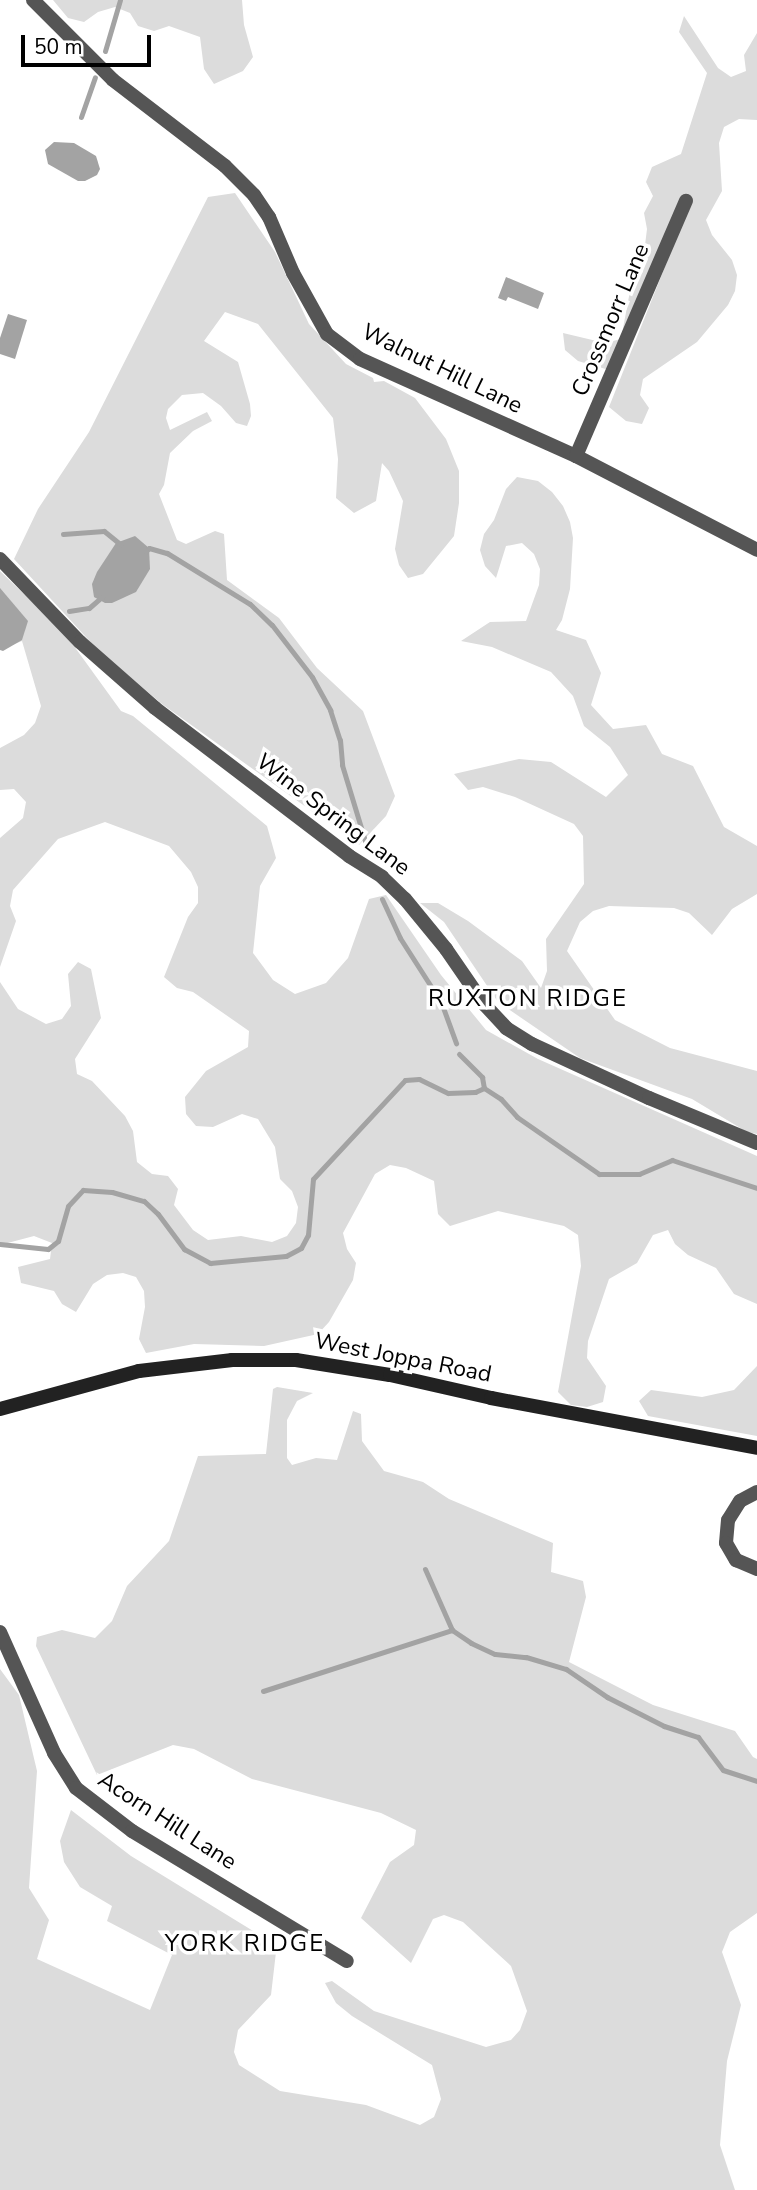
<!DOCTYPE html>
<style>
body{margin:0}
#map{position:relative;width:757px;height:2190px;overflow:hidden;background:#fff;font-family:"Nunito Sans",sans-serif}
div>[style]{position:absolute}
.green>*{inset:0;background:#dcdcdc}
.water>*{inset:0;background:#a3a3a3}
.stream>*{height:5px;margin:-2.5px;padding:0 2.5px;transform-origin:2.5px;border-radius:2.5px;background:#a3a3a3}
.street>*{height:14px;margin:-7px;padding:0 7px;transform-origin:7px;border-radius:7px;background:#555}
.secondary>*{height:14px;margin:-7px;padding:0 7px;transform-origin:7px;border-radius:7px;background:#222}
span{translate:-50% -50%;white-space:nowrap;text-align:center;line-height:1.15;-webkit-text-stroke:7px #fff;paint-order:stroke}
.street-label{font-size:23px;color:#000}
.neighbourhood-label{font-size:24px;color:#000;letter-spacing:2px}
.scale{position:absolute;left:21px;top:35px;width:130px;height:32px;box-sizing:border-box;border:4px solid #000;border-top:0;padding-left:9px;font-size:21px;line-height:24px;white-space:nowrap;color:#000;-webkit-text-stroke:5px #fff;paint-order:stroke}
</style>
<div id="map">
<div class="green">
<div style="clip-path:polygon(53px 0,242px 0,244px 25px,253px 57px,243px 71px,214px 84px,204px 69px,200px 37px,169px 26px,154px 31px,138px 26px,130px 13px,115px 7px,98px 12px,84px 22px,68px 18px)"></div>
<div style="clip-path:polygon(684px 16px,718px 68px,731px 77px,746px 71px,744px 55px,757px 33px,757px 120px,739px 119px,724px 127px,719px 143px,722px 191px,706px 220px,712px 235px,732px 260px,737px 275px,735px 291px,728px 305px,697px 342px,643px 379px,640px 395px,649px 408px,642px 424px,626px 421px,609px 407px,692px 199px,609px 370px,578px 361px,565px 350px,563px 333px,605px 343px,621px 339px,630px 291px,643px 261px,647px 229px,644px 213px,653px 196px,646px 182px,652px 167px,681px 154px,707px 73px,679px 32px)"></div>
<div style="clip-path:polygon(235px 193px,275px 252px,309px 324px,346px 364px,373px 378px,374px 382px,384px 381px,415px 398px,446px 439px,459px 471px,459px 503px,454px 536px,423px 574px,408px 578px,399px 565px,395px 549px,403px 501px,389px 471px,382px 463px,376px 501px,354px 513px,336px 498px,338px 459px,333px 418px,258px 324px,225px 312px,204px 341px,238px 362px,250px 404px,251px 416px,247px 426px,236px 423px,221px 406px,203px 393px,182px 395px,168px 409px,166px 418px,170px 430px,207px 412px,212px 421px,193px 431px,170px 453px,164px 485px,159px 494px,177px 540px,186px 544px,215px 531px,224px 534px,227px 580px,279px 618px,317px 668px,363px 711px,395px 796px,386px 816px,359px 845px,162px 704px,97px 649px,14px 559px,38px 509px,89px 432px,208px 197px)"></div>
<div style="clip-path:polygon(517px 477px,538px 481px,552px 492px,563px 506px,570px 522px,573px 538px,570px 589px,562px 620px,556px 630px,586px 640px,601px 673px,591px 705px,613px 729px,646px 725px,662px 754px,693px 766px,724px 827px,757px 846px,757px 894px,732px 909px,712px 935px,689px 913px,674px 908px,609px 906px,593px 911px,580px 922px,567px 951px,615px 1020px,670px 1048px,757px 1071px,757px 1134px,747px 1132px,692px 1099px,580px 1058px,498px 1002px,444px 922px,420px 903px,438px 903px,468px 921px,522px 961px,541px 988px,547px 971px,546px 939px,584px 884px,583px 836px,574px 824px,515px 797px,483px 787px,468px 790px,454px 774px,519px 759px,551px 762px,606px 797px,628px 775px,610px 747px,584px 726px,573px 696px,551px 672px,492px 647px,461px 641px,490px 622px,526px 621px,539px 585px,540px 569px,534px 554px,522px 543px,506px 546px,496px 578px,485px 566px,480px 550px,484px 534px,494px 520px,506px 489px)"></div>
<div style="clip-path:polygon(0 571px,66px 635px,121px 711px,133px 716px,267px 826px,276px 858px,260px 886px,253px 953px,273px 980px,295px 994px,326px 983px,348px 958px,369px 899px,386px 895px,441px 975px,486px 1030px,538px 1059px,757px 1156px,757px 1304px,734px 1294px,716px 1268px,688px 1255px,675px 1244px,668px 1230px,653px 1235px,637px 1263px,609px 1279px,588px 1341px,587px 1358px,606px 1386px,603px 1402px,587px 1407px,571px 1405px,558px 1392px,581px 1266px,578px 1235px,564px 1226px,498px 1211px,450px 1226px,438px 1214px,434px 1181px,406px 1168px,390px 1165px,375px 1174px,343px 1233px,347px 1249px,356px 1263px,353px 1280px,329px 1322px,318px 1334px,264px 1346px,194px 1344px,146px 1353px,139px 1339px,145px 1307px,144px 1291px,136px 1277px,123px 1273px,107px 1275px,93px 1284px,76px 1312px,62px 1304px,54px 1291px,21px 1283px,18px 1267px,50px 1259px,52px 1243px,34px 1236px,0 1245px,0 968px,0 982px,18px 1009px,46px 1024px,62px 1019px,71px 1006px,68px 974px,78px 962px,91px 969px,101px 1018px,75px 1059px,77px 1074px,92px 1081px,125px 1116px,133px 1131px,137px 1162px,152px 1174px,168px 1176px,178px 1189px,174px 1205px,193px 1230px,208px 1240px,241px 1236px,272px 1242px,287px 1236px,296px 1223px,298px 1207px,292px 1191px,280px 1179px,275px 1147px,258px 1119px,242px 1114px,213px 1127px,196px 1126px,186px 1114px,185px 1097px,206px 1071px,248px 1047px,249px 1031px,193px 992px,177px 988px,164px 977px,188px 917px,198px 903px,198px 887px,191px 872px,169px 846px,105px 822px,58px 839px,13px 890px,10px 906px,16px 921px,0 967px,0 838px,23px 818px,26px 802px,14px 789px,0 790px,0 748px,24px 735px,35px 723px,41px 706px,22px 641px,0 650px)"></div>
<div style="clip-path:polygon(757px 1366px,757px 1436px,648px 1416px,639px 1401px,651px 1390px,702px 1397px,734px 1390px)"></div>
<div style="clip-path:polygon(277px 1387px,313px 1393px,297px 1401px,287px 1420px,287px 1458px,292px 1465px,316px 1458px,337px 1460px,353px 1411px,361px 1414px,362px 1441px,384px 1471px,423px 1482px,449px 1499px,553px 1543px,551px 1572px,583px 1581px,586px 1597px,569px 1662px,653px 1705px,735px 1731px,753px 1757px,757px 1759px,757px 1913px,730px 1932px,722px 1952px,741px 2005px,727px 2061px,720px 2145px,735px 2190px,0 2190px,0 1669px,19px 1695px,37px 1771px,29px 1888px,49px 1920px,37px 1959px,150px 2010px,172px 1955px,107px 1921px,112px 1906px,80px 1887px,64px 1862px,60px 1841px,71px 1810px,131px 1856px,268px 1940px,276px 1952px,271px 1995px,238px 2030px,234px 2052px,239px 2065px,280px 2091px,366px 2105px,420px 2125px,434px 2117px,441px 2099px,432px 2065px,352px 2016px,336px 2003px,325px 1983px,332px 1981px,374px 2011px,486px 2047px,511px 2040px,520px 2030px,527px 2011px,511px 1966px,463px 1922px,444px 1915px,433px 1919px,411px 1963px,361px 1918px,390px 1862px,414px 1845px,416px 1830px,381px 1813px,252px 1779px,194px 1749px,173px 1745px,97px 1775px,36px 1646px,37px 1637px,62px 1630px,95px 1638px,112px 1621px,127px 1586px,169px 1541px,198px 1456px,266px 1454px,273px 1389px)"></div>
</div>
<div class="water">
<div style="clip-path:polygon(54px 142px,74px 143px,96px 156px,100px 169px,97px 175px,85px 181px,78px 181px,48px 164px,45px 150px)"></div>
<div style="clip-path:polygon(506px 277px,544px 293px,538px 309px,508px 297px,506px 301px,498px 298px)"></div>
<div style="clip-path:polygon(8px 314px,27px 320px,15px 359px,0 354px,0 338px)"></div>
<div style="clip-path:polygon(135px 536px,149px 548px,150px 569px,136px 592px,112px 603px,105px 603px,94px 597px,92px 584px,97px 572px,116px 543px)"></div>
<div style="clip-path:polygon(0 588px,28px 621px,22px 640px,3px 651px,0 650px)"></div>
</div>
<div class="stream">
<div style="left:105px;top:51px;width:53px;rotate:-73.6deg"></div>
<div style="left:81px;top:117px;width:42px;rotate:-70.7deg"></div>
<div style="left:63px;top:534px;width:41px;rotate:-4.2deg"></div>
<div style="left:104px;top:531px;width:21px;rotate:39deg"></div>
<div style="left:146px;top:551px;width:4px;rotate:-45deg"></div>
<div style="left:149px;top:548px;width:19px;rotate:16deg"></div>
<div style="left:167px;top:553px;width:97px;rotate:31.6deg"></div>
<div style="left:250px;top:604px;width:30px;rotate:44deg"></div>
<div style="left:272px;top:625px;width:66px;rotate:52.4deg"></div>
<div style="left:312px;top:677px;width:38px;rotate:61deg"></div>
<div style="left:330px;top:710px;width:32px;rotate:72deg"></div>
<div style="left:340px;top:740px;width:25px;rotate:85deg"></div>
<div style="left:342px;top:765px;width:83px;rotate:73.1deg"></div>
<div style="left:69px;top:611px;width:20px;rotate:-9deg"></div>
<div style="left:89px;top:608px;width:18px;rotate:-41deg"></div>
<div style="left:382px;top:899px;width:43px;rotate:65.2deg"></div>
<div style="left:400px;top:938px;width:76px;rotate:57.4deg"></div>
<div style="left:441px;top:1002px;width:44px;rotate:69.9deg"></div>
<div style="left:459px;top:1054px;width:33px;rotate:45deg"></div>
<div style="left:482px;top:1077px;width:11px;rotate:80deg"></div>
<div style="left:484px;top:1088px;width:20px;rotate:33deg"></div>
<div style="left:501px;top:1099px;width:24px;rotate:48deg"></div>
<div style="left:517px;top:1117px;width:100px;rotate:34.8deg"></div>
<div style="left:599px;top:1174px;width:40px"></div>
<div style="left:639px;top:1174px;width:36px;rotate:-23deg"></div>
<div style="left:672px;top:1160px;width:89px;rotate:18.2deg"></div>
<div style="left:0;top:1244px;width:48px;rotate:5.9deg"></div>
<div style="left:48px;top:1249px;width:13px;rotate:-39deg"></div>
<div style="left:58px;top:1241px;width:36px;rotate:-74deg"></div>
<div style="left:68px;top:1206px;width:22px;rotate:-47deg"></div>
<div style="left:83px;top:1190px;width:29px;rotate:4deg"></div>
<div style="left:112px;top:1192px;width:33px;rotate:16deg"></div>
<div style="left:144px;top:1201px;width:19px;rotate:43deg"></div>
<div style="left:158px;top:1214px;width:44px;rotate:53.4deg"></div>
<div style="left:184px;top:1249px;width:30px;rotate:28deg"></div>
<div style="left:210px;top:1263px;width:76px;rotate:-5.3deg"></div>
<div style="left:286px;top:1256px;width:17px;rotate:-28deg"></div>
<div style="left:301px;top:1248px;width:15px;rotate:-62deg"></div>
<div style="left:308px;top:1235px;width:56px;rotate:-84.9deg"></div>
<div style="left:313px;top:1179px;width:135px;rotate:-47.1deg"></div>
<div style="left:405px;top:1080px;width:14px;rotate:-4deg"></div>
<div style="left:419px;top:1079px;width:32px;rotate:26deg"></div>
<div style="left:448px;top:1093px;width:27px;rotate:-2deg"></div>
<div style="left:475px;top:1092px;width:10px;rotate:-24deg"></div>
<div style="left:425px;top:1569px;width:67px;rotate:66.1deg"></div>
<div style="left:452px;top:1630px;width:23px;rotate:34deg"></div>
<div style="left:471px;top:1643px;width:26px;rotate:25deg"></div>
<div style="left:495px;top:1654px;width:31px;rotate:6deg"></div>
<div style="left:526px;top:1657px;width:42px;rotate:16.7deg"></div>
<div style="left:566px;top:1669px;width:50px;rotate:34.3deg"></div>
<div style="left:607px;top:1697px;width:64px;rotate:27deg"></div>
<div style="left:664px;top:1726px;width:36px;rotate:18deg"></div>
<div style="left:698px;top:1737px;width:41px;rotate:52.9deg"></div>
<div style="left:723px;top:1770px;width:36px;rotate:18deg"></div>
<div style="left:263px;top:1691px;width:199px;rotate:-17.9deg"></div>
</div>
<div class="street">
<div style="left:33px;top:0;width:113px;rotate:45deg"></div>
<div style="left:113px;top:80px;width:141px;rotate:37.5deg"></div>
<div style="left:225px;top:166px;width:41px;rotate:45deg"></div>
<div style="left:254px;top:195px;width:27px;rotate:56deg"></div>
<div style="left:269px;top:217px;width:61px;rotate:66.8deg"></div>
<div style="left:293px;top:273px;width:70px;rotate:60.9deg"></div>
<div style="left:327px;top:334px;width:41px;rotate:37.1deg"></div>
<div style="left:360px;top:359px;width:237px;rotate:24.2deg"></div>
<div style="left:576px;top:456px;width:204px;rotate:27.4deg"></div>
<div style="left:576px;top:456px;width:278px;rotate:-66.7deg"></div>
<div style="left:0;top:559px;width:115px;rotate:46.1deg"></div>
<div style="left:80px;top:642px;width:100px;rotate:41.3deg"></div>
<div style="left:155px;top:708px;width:244px;rotate:37.3deg"></div>
<div style="left:349px;top:856px;width:39px;rotate:32deg"></div>
<div style="left:382px;top:877px;width:32px;rotate:44deg"></div>
<div style="left:405px;top:899px;width:65px;rotate:50.6deg"></div>
<div style="left:446px;top:949px;width:67px;rotate:55.4deg"></div>
<div style="left:484px;top:1004px;width:33px;rotate:47deg"></div>
<div style="left:506px;top:1028px;width:31px;rotate:32deg"></div>
<div style="left:532px;top:1044px;width:129px;rotate:24.8deg"></div>
<div style="left:649px;top:1098px;width:117px;rotate:22.6deg"></div>
<div style="left:757px;top:1492px;width:19px;rotate:152deg"></div>
<div style="left:740px;top:1501px;width:22px;rotate:122deg"></div>
<div style="left:728px;top:1520px;width:23px;rotate:95deg"></div>
<div style="left:726px;top:1543px;width:20px;rotate:60deg"></div>
<div style="left:736px;top:1560px;width:23px;rotate:23deg"></div>
<div style="left:0;top:1632px;width:133px;rotate:65.9deg"></div>
<div style="left:54px;top:1753px;width:41px;rotate:57.8deg"></div>
<div style="left:76px;top:1788px;width:71px;rotate:37.5deg"></div>
<div style="left:132px;top:1831px;width:251px;rotate:31.2deg"></div>
</div>
<div class="secondary">
<div style="left:0;top:1409px;width:144px;rotate:-15.3deg"></div>
<div style="left:139px;top:1371px;width:94px;rotate:-6.7deg"></div>
<div style="left:232px;top:1360px;width:64px"></div>
<div style="left:296px;top:1360px;width:95px;rotate:9.1deg"></div>
<div style="left:390px;top:1375px;width:104px;rotate:12.8deg"></div>
<div style="left:491px;top:1398px;width:271px;rotate:10.6deg"></div>
</div>
<div class="street-label">
<span style="left:611px;top:320px;rotate:-67deg">Crossmorr Lane</span>
<span style="left:442px;top:369px;rotate:26deg">Walnut Hill Lane</span>
<span style="left:333px;top:815px;rotate:37deg">Wine Spring Lane</span>
<span style="left:403px;top:1358px;rotate:11deg">West Joppa Road</span>
<span style="left:167px;top:1821px;rotate:33deg">Acorn Hill Lane</span>
</div>
<div class="neighbourhood-label">
<span style="left:528px;top:999px">RUXTON RIDGE</span>
<span style="left:245px;top:1944px">YORK RIDGE</span>
</div>
<div class="scale">50 m</div>
</div>
